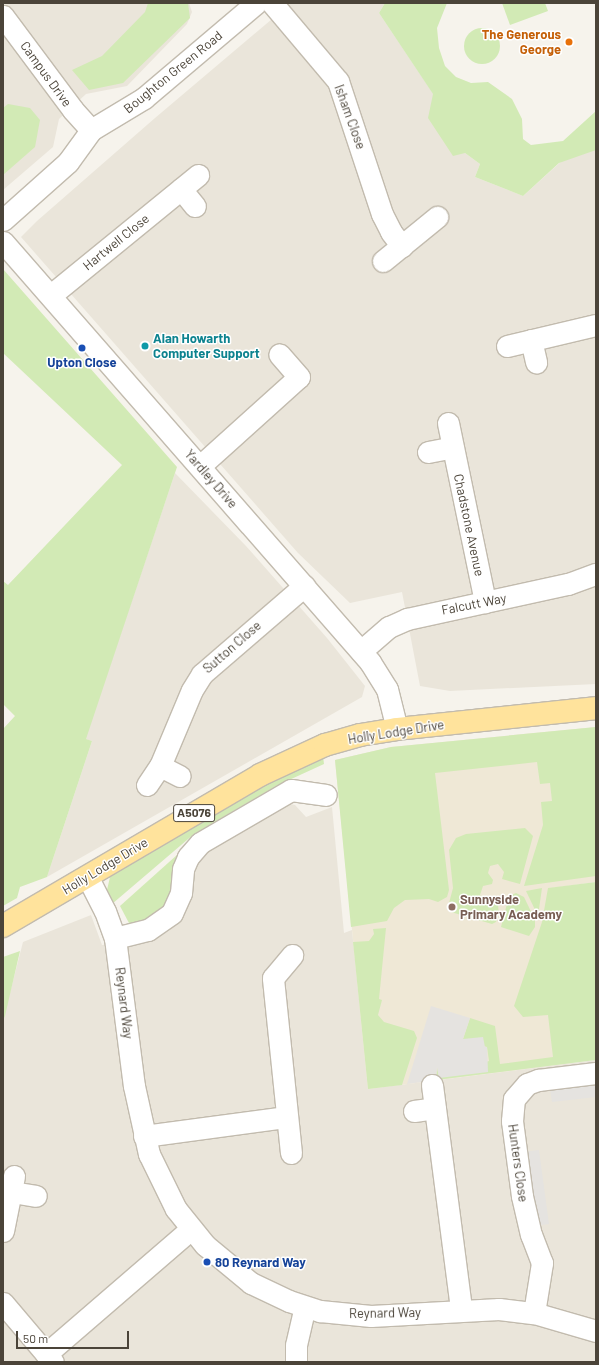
<!DOCTYPE html>
<style>
body{margin:0}
#map{position:relative;width:599px;height:1365px;overflow:hidden;background:#f6f3ec;font-family:Barlow,sans-serif}
div>[style]{position:absolute}
.residential>*{inset:0;background:#eae5da}
.education>*{inset:0;background:#efe8d6}
.green>*{inset:0;background:#d2eab5}
.round{border-radius:50%}
.parking>*{inset:0;background:#e5e3e0}
.roads{filter:drop-shadow(1px 0 #c2bbae) drop-shadow(-1px 0 #c2bbae) drop-shadow(0 1px #c2bbae) drop-shadow(0 -1px #c2bbae)}
.minor>*{height:21px;margin:-10.5px;padding:0 10.5px;transform-origin:10.5px;border-radius:10.5px;background:#fff}
.major>*{height:22px;margin:-11px;padding:0 11px;transform-origin:11px;border-radius:11px;background:#ffe39c}
.dots>*{width:11px;height:11px;translate:-50% -50%;box-sizing:border-box;border:2px solid #fff;border-radius:50%}
span{translate:-50% -50%;white-space:nowrap;text-align:center;line-height:1.15;-webkit-text-stroke:3px #fff;paint-order:stroke}
.shield-label span{padding:1px 3px;background:#fff;border:1px solid;border-radius:3px;-webkit-text-stroke-width:0}
.shield-label{font-size:12px;color:#4b4439;font-weight:700}
.food-label{font-size:13px;color:#c56008;font-weight:700}
.right{translate:-100% -50%;text-align:right}
.street-label{font-size:13px;color:#4b4439}
.culture-label{font-size:13px;color:#0d838f;font-weight:700}
.left{translate:0 -50%;text-align:left}
.transit-label{font-size:13px;color:#164399;font-weight:700}
.education-label{font-size:13px;color:#785e54;font-weight:700}
.frame{position:absolute;inset:0;border:4px solid #4b4439;pointer-events:none}
.scale{position:absolute;left:16px;top:1331px;width:113px;height:18px;box-sizing:border-box;border:2px solid #4b4439;border-top:0;padding-left:5px;font-size:12px;line-height:14px;white-space:nowrap;color:#4b4439;-webkit-text-stroke:3px #fff;paint-order:stroke}
</style>
<div id="map">
<div class="residential">
<div style="clip-path:polygon(3px 3px,189px 3px,192px 12px,187px 24px,127px 86px,86px 94px,59px 119px,53px 147px,3px 190px)"></div>
<div style="clip-path:polygon(291px 3px,385px 3px,379px 13px,434px 95px,465px 153px,480px 164px,475px 177px,523px 196px,596px 130px,596px 684px,450px 691px,420px 686px,402px 592px,350px 603px,298px 553px,21px 237px,37px 221px,155px 118px)"></div>
<div style="clip-path:polygon(175px 473px,246px 546px,327px 638px,365px 686px,362px 697px,47px 877px,92px 741px,85px 739px)"></div>
<div style="clip-path:polygon(290px 804px,295px 805px,306px 817px,332px 807px,344px 933px,352px 930px,368px 1089px,596px 1060px,596px 1362px,3px 1362px,3px 1020px,23px 942px,91px 915px,102px 945px,148px 941px,169px 931px,186px 910px,192px 875px,202px 854px)"></div>
</div>
<div class="education">
<div style="clip-path:polygon(596px 727px,596px 882px,552px 888px,572px 1063px,368px 1089px,335px 760px,391px 747px)"></div>
</div>
<div class="green">
<div style="clip-path:polygon(148px 3px,188px 3px,190px 18px,123px 83px,89px 90px,72px 70px,102px 56px,145px 12px)"></div>
<div style="clip-path:polygon(385px 3px,447px 3px,437px 28px,439px 48px,445px 66px,456px 77px,471px 83px,488px 82px,512px 99px,522px 119px,523px 139px,531px 145px,563px 141px,596px 111px,596px 150px,559px 163px,523px 196px,475px 177px,480px 164px,465px 153px,453px 156px,428px 118px,433px 94px,379px 13px)"></div>
<div style="clip-path:polygon(502px 3px,545px 3px,548px 11px,510px 25px)"></div>
<div class="round" style="left:464px;top:28px;width:36px;height:36px"></div>
<div style="clip-path:polygon(8px 104px,30px 108px,40px 120px,35px 147px,3px 175px,3px 108px)"></div>
<div style="clip-path:polygon(3px 269px,177px 467px,86px 739px,92px 741px,47px 877px,20px 887px,17px 898px,3px 906px,3px 729px,15px 716px,3px 704px,3px 581px,8px 585px,122px 465px,3px 353px)"></div>
<div style="clip-path:polygon(596px 727px,596px 876px,524px 886px,543px 825px,541px 802px,552px 801px,550px 783px,540px 784px,537px 762px,435px 773px,449px 890px,447px 897px,438px 902px,429px 899px,405px 900px,394px 908px,387px 921px,351px 927px,335px 760px,391px 747px)"></div>
<div style="clip-path:polygon(323px 756px,324px 764px,276px 786px,194px 834px,112px 904px,107px 890px,110px 877px,115px 872px,272px 779px)"></div>
<div style="clip-path:polygon(525px 828px,533px 836px,520px 884px,502px 879px,504px 872px,498px 864px,490px 866px,488px 873px,493px 880px,492px 884px,483px 886px,480px 895px,487px 902px,498px 905px,499px 914px,496px 922px,492px 924px,451px 912px,449px 903px,453px 888px,449px 850px,456px 838px,466px 834px)"></div>
<div style="clip-path:polygon(187px 846px,174px 892px,155px 920px,130px 925px,120px 906px)"></div>
<div style="clip-path:polygon(596px 882px,596px 1060px,436px 1080px,437px 1067px,439px 1077px,489px 1061px,487px 1047px,463px 1039px,470px 1018px,495px 1026px,500px 1064px,553px 1057px,548px 1015px,523px 1017px,514px 1006px,542px 922px,548px 888px)"></div>
<div style="clip-path:polygon(542px 888px,538px 916px,526px 891px)"></div>
<div style="clip-path:polygon(516px 893px,524px 897px,535px 920px,535px 927px,529px 936px,501px 927px,509px 896px)"></div>
<div style="clip-path:polygon(386px 928px,379px 999px,382px 1000px,378px 1015px,384px 1022px,414px 1031px,417px 1038px,402px 1085px,368px 1089px,353px 942px,369px 941px,374px 934px,373px 929px)"></div>
<div style="clip-path:polygon(20px 951px,5px 1016px,3px 1020px,3px 957px)"></div>
</div>
<div class="parking">
<div style="clip-path:polygon(431px 1006px,470px 1018px,463px 1039px,483px 1037px,485px 1047px,487px 1047px,488px 1072px,439px 1078px,437px 1067px,436px 1080px,407px 1084px)"></div>
<div style="clip-path:polygon(596px 1083px,596px 1097px,552px 1102px,550px 1089px)"></div>
<div style="clip-path:polygon(539px 1150px,549px 1224px,535px 1226px,524px 1152px)"></div>
</div>
<div class="roads">
<div class="minor">
<div style="left:272px;top:3px;width:102px;rotate:49.8deg"></div>
<div style="left:338px;top:81px;width:140px;rotate:71.7deg"></div>
<div style="left:382px;top:214px;width:20px;rotate:63deg"></div>
<div style="left:391px;top:232px;width:18px;rotate:52deg"></div>
<div style="left:3px;top:16px;width:117px;rotate:53.3deg"></div>
<div style="left:73px;top:110px;width:27px;rotate:48deg"></div>
<div style="left:181px;top:189px;width:22px;rotate:51deg"></div>
<div style="left:3px;top:220px;width:87px;rotate:-41.7deg"></div>
<div style="left:68px;top:162px;width:39px;rotate:-54deg"></div>
<div style="left:91px;top:130px;width:62px;rotate:-31.1deg"></div>
<div style="left:144px;top:98px;width:147px;rotate:-40.3deg"></div>
<div style="left:3px;top:242px;width:558px;rotate:48.85deg"></div>
<div style="left:370px;top:662px;width:32px;rotate:58deg"></div>
<div style="left:387px;top:689px;width:41px;rotate:76deg"></div>
<div style="left:383px;top:261px;width:70px;rotate:-39.2deg"></div>
<div style="left:51px;top:295px;width:190px;rotate:-39.2deg"></div>
<div style="left:531px;top:340px;width:23px;rotate:77deg"></div>
<div style="left:507px;top:346px;width:91px;rotate:-13.3deg"></div>
<div style="left:448px;top:423px;width:183px;rotate:78.3deg"></div>
<div style="left:428px;top:452px;width:25px;rotate:-11deg"></div>
<div style="left:200px;top:466px;width:133px;rotate:-42deg"></div>
<div style="left:299px;top:377px;width:30px;rotate:-131deg"></div>
<div style="left:361px;top:651px;width:37px;rotate:-41deg"></div>
<div style="left:389px;top:627px;width:20px;rotate:-24deg"></div>
<div style="left:407px;top:619px;width:165px;rotate:-12.3deg"></div>
<div style="left:568px;top:584px;width:30px;rotate:-20deg"></div>
<div style="left:160px;top:766px;width:22px;rotate:27deg"></div>
<div style="left:147px;top:785px;width:23px;rotate:-56deg"></div>
<div style="left:160px;top:766px;width:82px;rotate:-67.2deg"></div>
<div style="left:192px;top:690px;width:19px;rotate:-58deg"></div>
<div style="left:202px;top:674px;width:135px;rotate:-40.8deg"></div>
<div style="left:87px;top:876px;width:39px;rotate:63deg"></div>
<div style="left:105px;top:911px;width:29px;rotate:70deg"></div>
<div style="left:115px;top:938px;width:149px;rotate:82.7deg"></div>
<div style="left:134px;top:1086px;width:70px;rotate:77.6deg"></div>
<div style="left:149px;top:1154px;width:61px;rotate:63.9deg"></div>
<div style="left:176px;top:1209px;width:46px;rotate:51.1deg"></div>
<div style="left:205px;top:1245px;width:60px;rotate:39.6deg"></div>
<div style="left:251px;top:1283px;width:42px;rotate:25.3deg"></div>
<div style="left:289px;top:1301px;width:33px;rotate:18deg"></div>
<div style="left:320px;top:1311px;width:51px;rotate:5.6deg"></div>
<div style="left:371px;top:1316px;width:128px;rotate:-3.1deg"></div>
<div style="left:499px;top:1309px;width:35px;rotate:7deg"></div>
<div style="left:534px;top:1313px;width:65px;rotate:16.2deg"></div>
<div style="left:115px;top:938px;width:34px;rotate:-14deg"></div>
<div style="left:148px;top:930px;width:29px;rotate:-35deg"></div>
<div style="left:172px;top:913px;width:22px;rotate:-66deg"></div>
<div style="left:181px;top:893px;width:24px;rotate:-85deg"></div>
<div style="left:183px;top:869px;width:13px;rotate:-67deg"></div>
<div style="left:188px;top:857px;width:18px;rotate:-49deg"></div>
<div style="left:200px;top:843px;width:105px;rotate:-30.2deg"></div>
<div style="left:291px;top:790px;width:35px;rotate:8deg"></div>
<div style="left:432px;top:1085px;width:226px;rotate:82.6deg"></div>
<div style="left:414px;top:1111px;width:21px;rotate:-8deg"></div>
<div style="left:144px;top:1136px;width:144px;rotate:-7.6deg"></div>
<div style="left:291px;top:1153px;width:176px;rotate:-95.9deg"></div>
<div style="left:273px;top:978px;width:30px;rotate:-50deg"></div>
<div style="left:12px;top:1192px;width:24px;rotate:9deg"></div>
<div style="left:3px;top:1231px;width:56px;rotate:-78.7deg"></div>
<div style="left:3px;top:1303px;width:77px;rotate:49.7deg"></div>
<div style="left:534px;top:1313px;width:51px;rotate:-80.9deg"></div>
<div style="left:542px;top:1263px;width:30px;rotate:-111deg"></div>
<div style="left:531px;top:1235px;width:40px;rotate:-103deg"></div>
<div style="left:522px;top:1196px;width:76px;rotate:-97.6deg"></div>
<div style="left:512px;top:1121px;width:22px;rotate:-85deg"></div>
<div style="left:514px;top:1099px;width:20px;rotate:-49deg"></div>
<div style="left:527px;top:1084px;width:12px;rotate:-20deg"></div>
<div style="left:538px;top:1080px;width:58px;rotate:-6.9deg"></div>
<div style="left:46px;top:1354px;width:191px;rotate:-40.8deg"></div>
<div style="left:296px;top:1362px;width:17px;rotate:-90deg"></div>
<div style="left:296px;top:1345px;width:39px;rotate:-77deg"></div>
</div>
<div class="major">
<div style="left:3px;top:926px;width:298px;rotate:-30.4deg"></div>
<div style="left:260px;top:775px;width:72px;rotate:-24.8deg"></div>
<div style="left:325px;top:745px;width:36px;rotate:-16deg"></div>
<div style="left:360px;top:735px;width:37px;rotate:-9deg"></div>
<div style="left:397px;top:729px;width:200px;rotate:-6deg"></div>
</div>
</div>
<div class="dots">
<div style="left:569px;top:42px;background:#e8710a"></div>
<div style="left:145px;top:346px;background:#0f9aa8"></div>
<div style="left:82px;top:348px;background:#1a4fb4"></div>
<div style="left:452px;top:907px;background:#8d6e63"></div>
<div style="left:207px;top:1262px;background:#1a4fb4"></div>
</div>
<div class="shield-label">
<span style="left:194px;top:813px">A5076</span>
</div>
<div class="food-label">
<span class="right" style="left:561px;top:42px">The Generous<br>George</span>
</div>
<div class="street-label">
<span style="left:173px;top:72px;rotate:-39deg">Boughton Green Road</span>
<span style="left:46px;top:74px;rotate:54deg">Campus Drive</span>
<span style="left:350px;top:117px;rotate:70deg">Isham Close</span>
<span style="left:116px;top:242px;rotate:-39deg">Hartwell Close</span>
<span style="left:211px;top:479px;rotate:49deg">Yardley Drive</span>
<span style="left:469px;top:525px;rotate:78deg">Chadstone Avenue</span>
<span style="left:474px;top:604px;rotate:-11deg">Falcutt Way</span>
<span style="left:232px;top:647px;rotate:-41deg">Sutton Close</span>
<span style="left:396px;top:732px;rotate:-9deg">Holly Lodge Drive</span>
<span style="left:105px;top:866px;rotate:-31deg">Holly Lodge Drive</span>
<span style="left:124px;top:1003px;rotate:83deg">Reynard Way</span>
<span style="left:518px;top:1163px;rotate:82deg">Hunters Close</span>
<span style="left:385px;top:1313px;rotate:-1deg">Reynard Way</span>
</div>
<div class="culture-label">
<span class="left" style="left:153px;top:346px">Alan Howarth<br>Computer Support</span>
</div>
<div class="transit-label">
<span style="left:82px;top:362px">Upton Close</span>
<span class="left" style="left:215px;top:1262px">80 Reynard Way</span>
</div>
<div class="education-label">
<span class="left" style="left:460px;top:907px">Sunnyside<br>Primary Academy</span>
</div>
<div class="frame"></div>
<div class="scale">50 m</div>
</div>
